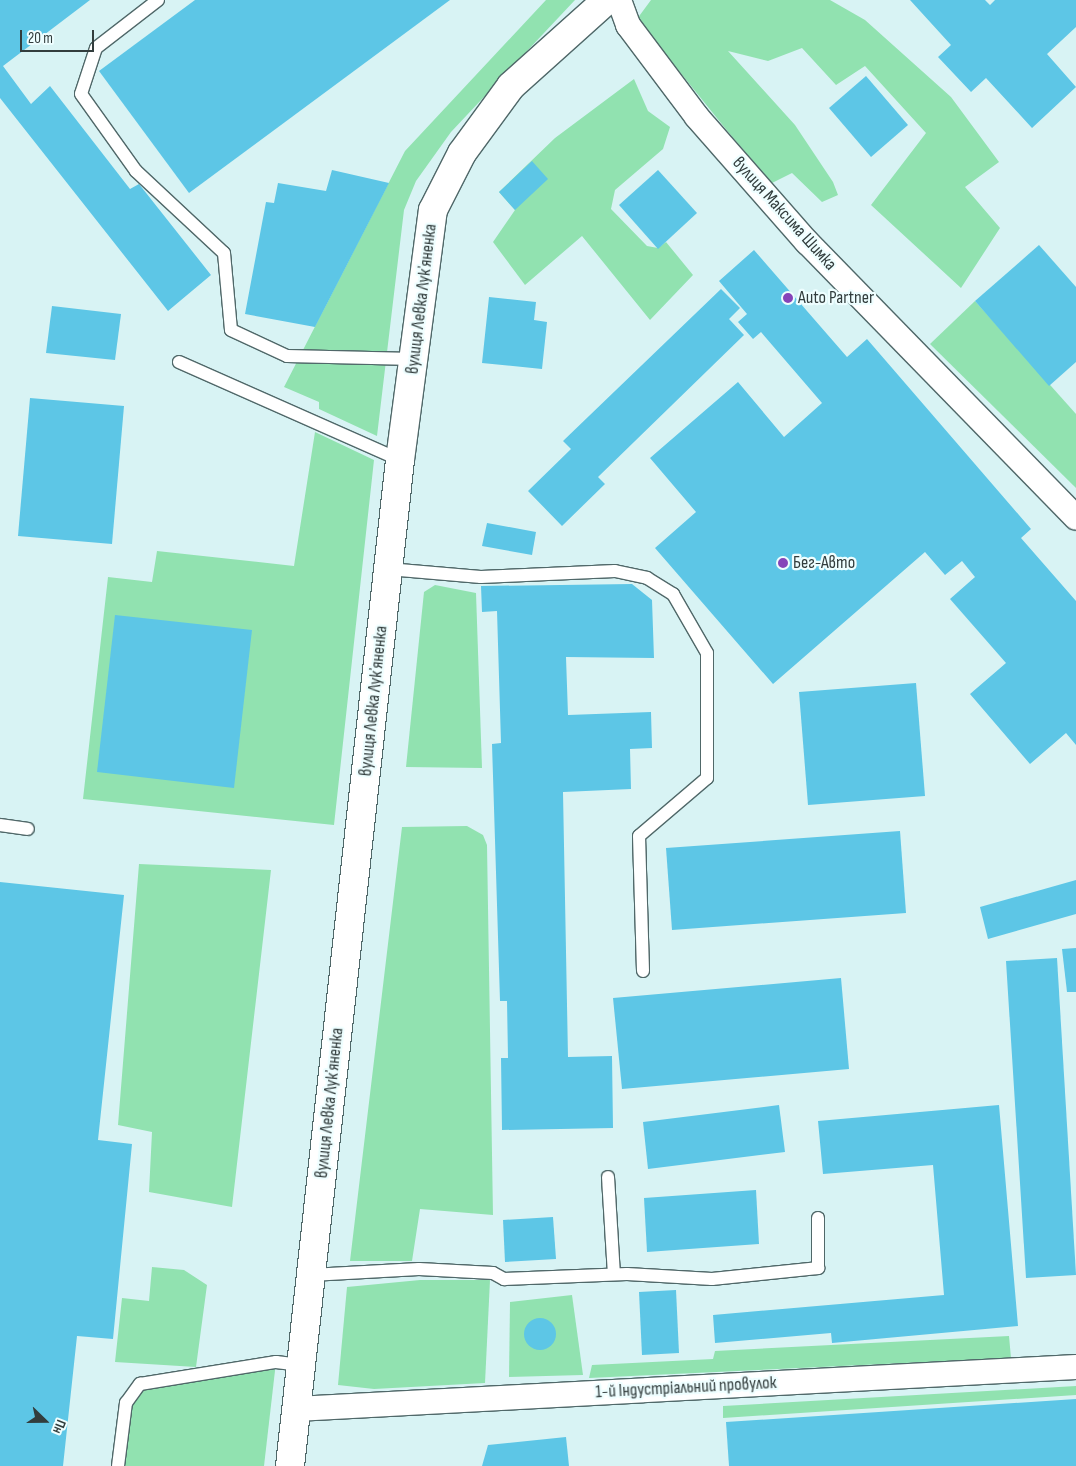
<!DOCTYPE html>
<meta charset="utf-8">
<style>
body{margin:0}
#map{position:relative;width:1076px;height:1466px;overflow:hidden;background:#d8f3f4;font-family:"Sofia Sans Condensed",sans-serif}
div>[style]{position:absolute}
.green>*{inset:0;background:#91e2b0}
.building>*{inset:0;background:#5dc6e6}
.round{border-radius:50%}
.roads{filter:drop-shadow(1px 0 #506869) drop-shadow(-1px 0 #506869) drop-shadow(0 1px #506869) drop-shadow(0 -1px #506869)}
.lane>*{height:12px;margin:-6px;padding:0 6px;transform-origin:6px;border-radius:6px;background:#fff}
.street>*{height:24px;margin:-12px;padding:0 12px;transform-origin:12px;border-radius:12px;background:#fff}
.secondary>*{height:28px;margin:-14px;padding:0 14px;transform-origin:14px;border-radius:14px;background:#fff}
.dots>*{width:14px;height:14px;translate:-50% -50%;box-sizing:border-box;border:2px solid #eefeff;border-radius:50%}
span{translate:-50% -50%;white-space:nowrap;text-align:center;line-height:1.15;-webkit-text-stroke:4.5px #eefeff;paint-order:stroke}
.street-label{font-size:18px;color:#323d3d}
.poi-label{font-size:18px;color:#323d3d}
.left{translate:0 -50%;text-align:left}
.north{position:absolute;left:20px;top:1396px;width:50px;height:50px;-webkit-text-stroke:4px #eefeff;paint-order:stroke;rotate:112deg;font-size:14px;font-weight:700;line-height:20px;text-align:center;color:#323d3d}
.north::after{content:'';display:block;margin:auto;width:18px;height:22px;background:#323d3d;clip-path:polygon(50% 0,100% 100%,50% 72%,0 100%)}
.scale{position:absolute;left:20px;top:30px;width:74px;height:22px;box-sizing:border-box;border:2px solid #323d3d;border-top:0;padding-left:6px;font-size:15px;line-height:18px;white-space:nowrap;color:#323d3d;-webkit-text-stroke:4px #eefeff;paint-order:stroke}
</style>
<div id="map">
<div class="green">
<div style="clip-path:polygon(546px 0,575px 0,451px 132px,416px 181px,404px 210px,377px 436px,319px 409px,319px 402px,284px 387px,405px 151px)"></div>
<div style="clip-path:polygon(651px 0,830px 0,865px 20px,951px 97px,999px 162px,965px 187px,1000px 228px,961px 288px,871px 205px,926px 133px,865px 66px,836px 85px,802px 48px,768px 61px,728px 51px,795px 125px,833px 182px,838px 195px,822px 202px,792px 173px,772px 183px,729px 133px,637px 19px)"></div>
<div style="clip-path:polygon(634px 79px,648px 111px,670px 127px,663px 149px,615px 190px,611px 209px,647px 246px,658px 248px,666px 242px,693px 275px,650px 320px,582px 236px,525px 285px,493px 242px,515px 210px,499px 192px,555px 138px)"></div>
<div style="clip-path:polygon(975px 301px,1076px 414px,1076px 488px,930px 344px)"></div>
<div style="clip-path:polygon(315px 432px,374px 460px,334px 825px,83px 799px,108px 577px,152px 582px,157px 551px,294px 566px)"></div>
<div style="clip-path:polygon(435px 585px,476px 593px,482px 768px,406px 767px,424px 592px)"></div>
<div style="clip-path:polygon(467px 826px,483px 835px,487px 845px,493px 1215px,420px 1209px,412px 1261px,350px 1261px,402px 827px)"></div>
<div style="clip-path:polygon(139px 864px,271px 870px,232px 1207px,149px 1192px,152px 1132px,118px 1125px)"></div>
<div style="clip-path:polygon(152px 1267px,184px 1270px,207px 1285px,196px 1367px,115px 1362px,122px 1298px,149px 1301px)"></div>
<div style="clip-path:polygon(420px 1280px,490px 1280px,485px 1383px,374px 1389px,338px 1385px,347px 1287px)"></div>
<div style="clip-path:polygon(572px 1295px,583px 1375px,509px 1377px,510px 1302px)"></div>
<div style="clip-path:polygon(1009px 1336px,1011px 1358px,589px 1378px,592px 1365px,713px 1359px,715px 1351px)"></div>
<div style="clip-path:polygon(276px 1362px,264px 1466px,118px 1466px,133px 1389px)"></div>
<div style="clip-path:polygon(1076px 1386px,1076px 1395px,723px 1418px,723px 1406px)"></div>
</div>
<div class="building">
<div style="clip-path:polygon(0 0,90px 0,3px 66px,31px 104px,50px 86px,130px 189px,139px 184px,211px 275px,168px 311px,0 98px)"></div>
<div style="clip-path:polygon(195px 0,450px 0,189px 193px,99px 71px)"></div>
<div style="clip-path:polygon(910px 0,985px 0,990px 5px,995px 0,1076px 0,1076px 27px,1047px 54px,1076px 87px,1032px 128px,986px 78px,971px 92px,938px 57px,951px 45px)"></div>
<div style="clip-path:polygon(866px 76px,908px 125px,871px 157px,829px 108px)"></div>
<div style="clip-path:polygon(532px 161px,548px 179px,515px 210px,499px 192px)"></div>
<div style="clip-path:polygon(332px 170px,389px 183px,315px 327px,245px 314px,266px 202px,274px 203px,278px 183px,326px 191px)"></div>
<div style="clip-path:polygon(658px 170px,697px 213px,658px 249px,619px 205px)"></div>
<div style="clip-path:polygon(1039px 245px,1076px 287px,1076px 362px,1049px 386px,975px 301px)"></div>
<div style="clip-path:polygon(754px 250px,847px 357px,867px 339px,1031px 529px,1021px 538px,1076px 601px,1076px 745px,1066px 733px,1030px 764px,970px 694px,1006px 663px,950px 599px,975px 577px,962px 561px,945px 575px,925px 552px,773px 684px,655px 548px,696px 512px,650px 458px,738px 382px,784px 437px,822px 403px,761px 332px,753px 339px,738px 322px,747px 314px,719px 281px)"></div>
<div style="clip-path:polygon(721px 289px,740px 308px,729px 319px,744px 335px,598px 477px,605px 484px,562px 526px,528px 491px,571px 449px,563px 441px)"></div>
<div style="clip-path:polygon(489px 297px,536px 302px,534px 320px,547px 322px,542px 369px,482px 363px)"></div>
<div style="clip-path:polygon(52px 306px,121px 314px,115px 360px,46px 353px)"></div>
<div style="clip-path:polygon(30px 398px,124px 406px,112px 544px,18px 536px)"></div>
<div style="clip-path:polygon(487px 523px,536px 532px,532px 555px,482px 546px)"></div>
<div style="clip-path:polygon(632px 584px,652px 600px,654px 658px,566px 657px,568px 715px,651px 712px,652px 748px,630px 749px,631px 789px,563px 792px,568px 1057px,612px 1056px,613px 1128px,502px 1130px,501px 1058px,508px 1058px,507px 1001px,500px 1001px,492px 744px,501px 743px,497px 611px,482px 612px,481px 586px)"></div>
<div style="clip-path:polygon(115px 615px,252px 630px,234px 788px,97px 772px)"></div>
<div style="clip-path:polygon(916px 683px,925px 796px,808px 805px,799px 692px)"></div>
<div style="clip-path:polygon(900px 831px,906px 913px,672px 930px,666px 848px)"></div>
<div style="clip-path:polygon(1076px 880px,1076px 914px,988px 939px,980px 907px)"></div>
<div style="clip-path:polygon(0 882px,124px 895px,98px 1140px,132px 1144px,113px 1339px,77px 1336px,63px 1466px,0 1466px)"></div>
<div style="clip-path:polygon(1076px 948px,1076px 992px,1067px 992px,1062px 949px)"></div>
<div style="clip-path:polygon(1057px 958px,1076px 1275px,1026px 1278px,1006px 961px)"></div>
<div style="clip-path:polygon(841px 978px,849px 1069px,622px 1089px,613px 998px)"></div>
<div style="clip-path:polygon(779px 1105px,785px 1152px,648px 1169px,643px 1122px)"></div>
<div style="clip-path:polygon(999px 1105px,1018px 1326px,832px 1343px,831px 1333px,715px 1343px,713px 1315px,944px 1295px,933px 1165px,823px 1174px,818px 1121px)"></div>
<div style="clip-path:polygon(756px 1190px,759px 1244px,647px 1252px,644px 1198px)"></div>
<div style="clip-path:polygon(553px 1217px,556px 1259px,505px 1262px,503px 1220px)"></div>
<div style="clip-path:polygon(676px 1290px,679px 1353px,642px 1355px,639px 1292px)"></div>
<div class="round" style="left:524px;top:1318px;width:32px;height:32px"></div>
<div style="clip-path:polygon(1076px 1399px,1076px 1466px,729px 1466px,726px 1422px)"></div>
<div style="clip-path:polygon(566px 1437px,569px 1466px,482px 1466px,488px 1445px)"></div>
</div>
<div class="roads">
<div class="lane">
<div style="left:158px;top:0;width:78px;rotate:142.3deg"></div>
<div style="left:96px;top:48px;width:48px;rotate:108.1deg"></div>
<div style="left:81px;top:94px;width:95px;rotate:54.5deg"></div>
<div style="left:136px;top:171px;width:120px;rotate:43deg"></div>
<div style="left:224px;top:253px;width:77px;rotate:84.8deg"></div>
<div style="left:231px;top:330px;width:62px;rotate:24.9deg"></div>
<div style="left:287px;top:356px;width:127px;rotate:1.4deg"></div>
<div style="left:179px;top:362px;width:242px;rotate:23.9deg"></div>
<div style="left:388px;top:569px;width:93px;rotate:4.9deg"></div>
<div style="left:481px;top:577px;width:134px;rotate:-2.6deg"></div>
<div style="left:615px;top:571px;width:33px;rotate:12deg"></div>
<div style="left:647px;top:578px;width:31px;rotate:32deg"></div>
<div style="left:673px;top:594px;width:68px;rotate:60deg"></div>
<div style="left:707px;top:653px;width:125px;rotate:90deg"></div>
<div style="left:707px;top:778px;width:89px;rotate:139.5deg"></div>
<div style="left:639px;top:836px;width:135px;rotate:88.3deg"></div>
<div style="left:0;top:825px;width:28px;rotate:8deg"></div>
<div style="left:608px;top:1177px;width:97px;rotate:86.5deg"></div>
<div style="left:311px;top:1275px;width:108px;rotate:-3.2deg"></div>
<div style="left:419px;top:1269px;width:74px;rotate:3.1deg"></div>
<div style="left:493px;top:1273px;width:13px;rotate:29deg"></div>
<div style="left:504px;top:1279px;width:123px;rotate:-2.3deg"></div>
<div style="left:627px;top:1274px;width:85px;rotate:3.4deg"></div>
<div style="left:712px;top:1279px;width:107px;rotate:-5.9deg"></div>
<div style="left:818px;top:1268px;width:50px;rotate:-90deg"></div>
<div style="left:118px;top:1466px;width:64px;rotate:-82.8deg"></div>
<div style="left:126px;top:1403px;width:24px;rotate:-54deg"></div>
<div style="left:140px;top:1384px;width:138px;rotate:-9.2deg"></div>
<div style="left:276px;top:1362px;width:25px;rotate:7deg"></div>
</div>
<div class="street">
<div style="left:619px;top:0;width:27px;rotate:70deg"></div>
<div style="left:628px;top:25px;width:115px;rotate:53.1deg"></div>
<div style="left:697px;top:117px;width:167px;rotate:48.7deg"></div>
<div style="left:807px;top:242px;width:385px;rotate:45.7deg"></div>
<div style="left:296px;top:1409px;width:781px;rotate:-3.08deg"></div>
</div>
<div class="secondary">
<div style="left:290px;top:1466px;width:1012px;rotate:-83.76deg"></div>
<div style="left:400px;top:460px;width:252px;rotate:-82.5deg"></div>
<div style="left:433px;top:210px;width:64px;rotate:-63deg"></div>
<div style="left:462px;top:153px;width:83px;rotate:-53.8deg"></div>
<div style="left:511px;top:86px;width:129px;rotate:-41.9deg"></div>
</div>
</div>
<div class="dots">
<div style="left:788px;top:298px;background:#8544b9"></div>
<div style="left:783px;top:563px;background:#8544b9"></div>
</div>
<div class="street-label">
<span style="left:784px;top:214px;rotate:48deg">вулиця Максима Шимка</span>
<span style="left:422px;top:299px;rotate:-83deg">вулиця Левка Лукʼяненка</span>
<span style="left:374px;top:701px;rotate:-84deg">вулиця Левка Лукʼяненка</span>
<span style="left:330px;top:1103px;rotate:-84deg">вулиця Левка Лукʼяненка</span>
<span style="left:686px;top:1388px;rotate:-3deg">1-й Індустріальний провулок</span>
</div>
<div class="poi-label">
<span class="left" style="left:798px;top:298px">Auto Partner</span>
<span class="left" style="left:793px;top:563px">Бег-Авто</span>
</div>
<div class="north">Пн</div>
<div class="scale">20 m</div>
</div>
